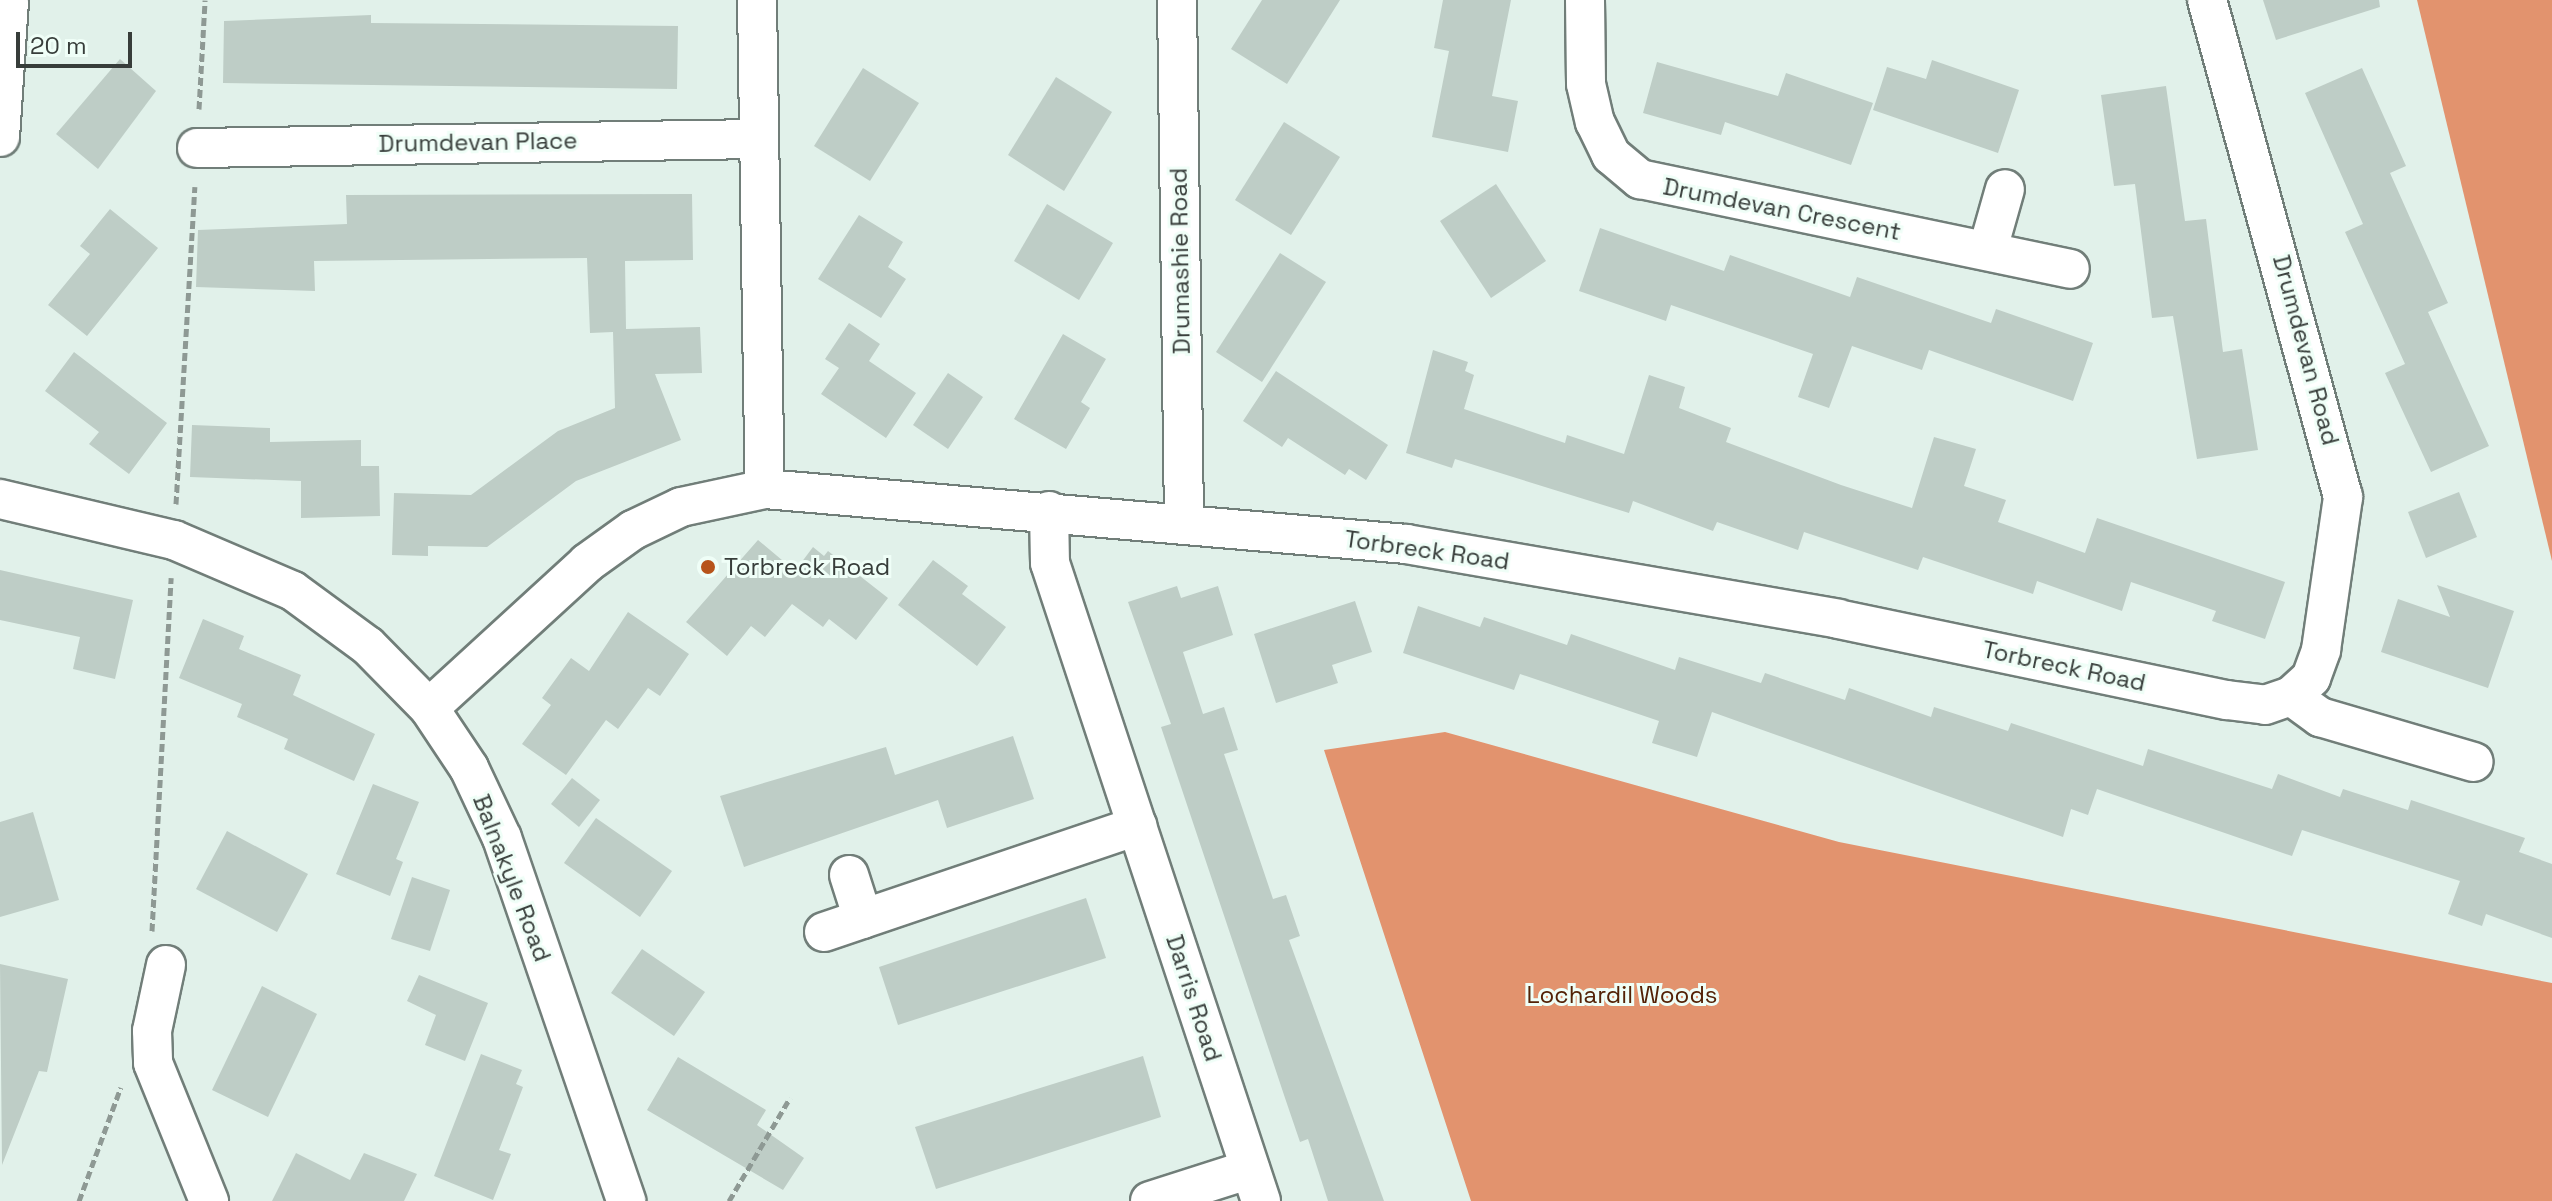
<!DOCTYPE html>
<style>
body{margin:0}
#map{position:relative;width:2552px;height:1201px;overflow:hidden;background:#e1f1ea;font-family:"Space Grotesk",sans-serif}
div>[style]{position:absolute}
.forest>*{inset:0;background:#e2936e}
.building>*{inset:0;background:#becdc6}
.path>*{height:5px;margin-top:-2.5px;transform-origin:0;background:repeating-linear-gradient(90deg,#8e9994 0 8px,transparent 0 12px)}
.roads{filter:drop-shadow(2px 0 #717e79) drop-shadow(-2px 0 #717e79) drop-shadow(0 2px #717e79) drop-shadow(0 -2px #717e79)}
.minor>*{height:38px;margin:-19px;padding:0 19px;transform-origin:19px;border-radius:19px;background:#fff}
.dots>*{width:22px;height:22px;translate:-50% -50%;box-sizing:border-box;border:4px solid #effef7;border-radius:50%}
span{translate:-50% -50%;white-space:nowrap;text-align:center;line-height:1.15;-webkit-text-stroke:6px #effef7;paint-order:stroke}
.street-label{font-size:24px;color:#373d3a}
.poi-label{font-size:24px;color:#373d3a}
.left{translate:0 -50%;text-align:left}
.park-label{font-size:24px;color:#532206}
.scale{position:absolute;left:16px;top:32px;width:116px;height:36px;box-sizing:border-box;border:4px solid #373d3a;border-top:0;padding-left:10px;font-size:24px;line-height:28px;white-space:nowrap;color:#373d3a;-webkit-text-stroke:6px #effef7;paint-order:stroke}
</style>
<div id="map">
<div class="forest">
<div style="clip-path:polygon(2417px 0,2552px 0,2552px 561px)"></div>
<div style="clip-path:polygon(1445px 732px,1839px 842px,2552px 983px,2552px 1201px,1471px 1201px,1324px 750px)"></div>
</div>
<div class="building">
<div style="clip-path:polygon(1262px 0,1340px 0,1287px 84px,1231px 49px)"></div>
<div style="clip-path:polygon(1443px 0,1511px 0,1492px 96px,1518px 101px,1508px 152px,1432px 137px,1449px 51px,1434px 48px)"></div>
<div style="clip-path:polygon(2263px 0,2379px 0,2380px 7px,2276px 40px)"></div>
<div style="clip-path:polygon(371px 15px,371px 23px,678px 26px,677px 89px,223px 83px,224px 21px)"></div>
<div style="clip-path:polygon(120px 59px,156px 91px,98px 169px,56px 134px)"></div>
<div style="clip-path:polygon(1932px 60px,2019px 90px,1998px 153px,1873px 110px,1887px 67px,1926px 79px)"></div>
<div style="clip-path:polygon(1657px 62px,1778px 96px,1786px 73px,1873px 103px,1851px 165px,1725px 122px,1721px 135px,1643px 113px)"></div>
<div style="clip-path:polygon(863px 68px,919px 103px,870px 181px,814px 146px)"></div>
<div style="clip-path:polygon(2362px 68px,2406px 166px,2390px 173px,2448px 303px,2428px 312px,2489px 446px,2431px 472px,2385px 373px,2405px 364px,2345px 232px,2363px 224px,2305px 93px)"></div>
<div style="clip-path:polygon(1056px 77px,1112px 112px,1064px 191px,1008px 155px)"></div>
<div style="clip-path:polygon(2166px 86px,2185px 221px,2206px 219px,2223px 352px,2242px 349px,2258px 450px,2197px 459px,2173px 316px,2152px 318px,2135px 184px,2114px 186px,2101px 95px)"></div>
<div style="clip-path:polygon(1284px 122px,1340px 157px,1291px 235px,1235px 200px)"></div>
<div style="clip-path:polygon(1496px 184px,1546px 261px,1491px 298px,1440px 221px)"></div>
<div style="clip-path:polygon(692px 194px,693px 260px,625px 261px,626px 329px,700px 327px,702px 373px,655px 374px,681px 440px,576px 481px,487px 547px,428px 546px,428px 556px,392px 555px,394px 493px,471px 495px,558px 431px,615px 408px,613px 332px,590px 333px,587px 258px,314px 261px,315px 291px,196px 287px,198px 230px,347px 224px,346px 195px)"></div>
<div style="clip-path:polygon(1047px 204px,1113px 243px,1079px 300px,1014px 261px)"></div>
<div style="clip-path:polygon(110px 209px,158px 248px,87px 336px,48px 305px,90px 254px,80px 246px)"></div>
<div style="clip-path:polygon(859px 215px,903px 242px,888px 267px,906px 279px,881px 318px,818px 279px)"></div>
<div style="clip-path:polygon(1600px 228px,1724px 271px,1730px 255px,1850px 297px,1857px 277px,1991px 323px,1996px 309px,2093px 343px,2073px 401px,1929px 350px,1922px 370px,1852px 346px,1829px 408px,1798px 397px,1813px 354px,1671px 305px,1666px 321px,1579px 291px)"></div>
<div style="clip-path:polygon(1280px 253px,1326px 282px,1262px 382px,1216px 352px)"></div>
<div style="clip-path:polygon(849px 323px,880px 344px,869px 361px,916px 393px,886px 438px,821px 394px,839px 368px,825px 359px)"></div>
<div style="clip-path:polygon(1063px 334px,1106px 359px,1081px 402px,1090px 408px,1066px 449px,1014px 419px)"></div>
<div style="clip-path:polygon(1433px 350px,1468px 362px,1465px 371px,1474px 375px,1464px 409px,1565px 443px,1567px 435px,1624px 454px,1649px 375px,1685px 387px,1679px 408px,1731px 428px,1726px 442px,1841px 485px,1912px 508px,1934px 437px,1976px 449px,1964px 486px,2006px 500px,1998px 522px,2085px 553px,2097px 518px,2285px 582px,2265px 639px,2212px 621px,2216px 611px,2131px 582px,2122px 611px,2037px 581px,2033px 594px,1923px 557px,1918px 570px,1804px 532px,1798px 550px,1717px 522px,1713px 531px,1633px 501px,1629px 513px,1455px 459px,1452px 468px,1406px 453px)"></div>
<div style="clip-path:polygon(74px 352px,167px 423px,129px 474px,89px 444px,99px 432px,45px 391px)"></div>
<div style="clip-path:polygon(1276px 371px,1388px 445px,1366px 480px,1349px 469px,1345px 475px,1288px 438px,1282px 447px,1243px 421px)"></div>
<div style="clip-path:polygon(948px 373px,983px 397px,948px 449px,913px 425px)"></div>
<div style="clip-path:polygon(192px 425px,270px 428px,270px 442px,361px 440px,361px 466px,379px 466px,380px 516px,301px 518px,301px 481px,190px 477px)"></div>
<div style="clip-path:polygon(2459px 492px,2477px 537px,2426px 558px,2408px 512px)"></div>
<div style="clip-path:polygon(758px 540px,795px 571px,813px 547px,824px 556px,828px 551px,888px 598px,856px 640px,829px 619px,823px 627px,792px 604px,765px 637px,751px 626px,727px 656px,686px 622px)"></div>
<div style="clip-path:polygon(933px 560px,968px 586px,962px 594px,1006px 627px,977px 666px,898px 605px)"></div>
<div style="clip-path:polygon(0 570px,133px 600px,115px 679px,73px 669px,80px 637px,0 620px)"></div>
<div style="clip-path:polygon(2437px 585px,2514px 611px,2488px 688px,2381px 652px,2398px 599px,2450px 617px)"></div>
<div style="clip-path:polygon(1177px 586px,1181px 598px,1218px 586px,1233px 635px,1183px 652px,1203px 714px,1224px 707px,1238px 750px,1224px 754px,1273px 899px,1286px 895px,1300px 936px,1289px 940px,1384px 1201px,1328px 1201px,1308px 1139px,1300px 1142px,1285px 1098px,1161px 727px,1171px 724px,1128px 602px)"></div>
<div style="clip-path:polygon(1355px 601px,1372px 652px,1332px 665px,1338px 683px,1276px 703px,1254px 634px)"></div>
<div style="clip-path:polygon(1418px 606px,1480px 627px,1484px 617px,1567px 645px,1571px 634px,1675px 670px,1679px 657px,1761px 683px,1765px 673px,1845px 700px,1849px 688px,1931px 717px,1934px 707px,2008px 731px,2011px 723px,2143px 766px,2148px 749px,2272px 789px,2278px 774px,2340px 797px,2343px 789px,2408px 810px,2411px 800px,2525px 838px,2519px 852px,2552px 864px,2552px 938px,2486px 914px,2482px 926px,2448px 914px,2460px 881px,2302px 830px,2292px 856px,2097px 789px,2088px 815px,2071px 809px,2063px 837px,1712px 712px,1697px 757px,1652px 743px,1659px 721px,1520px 674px,1514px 690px,1403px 653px)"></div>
<div style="clip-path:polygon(628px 612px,689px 654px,660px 696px,648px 688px,618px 729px,606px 720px,566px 775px,522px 744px,551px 705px,542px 698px,571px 658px,589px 671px)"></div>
<div style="clip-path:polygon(203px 619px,244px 636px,239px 649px,301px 675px,293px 695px,375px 734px,354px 781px,284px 749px,288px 739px,237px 717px,242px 704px,179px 678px)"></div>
<div style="clip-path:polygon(1013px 736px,1034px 799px,947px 828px,938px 800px,744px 867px,720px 796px,886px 747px,895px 775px)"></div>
<div style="clip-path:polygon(572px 778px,600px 800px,579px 827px,551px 804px)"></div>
<div style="clip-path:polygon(373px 784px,419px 802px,396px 859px,403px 862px,390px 896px,336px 874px)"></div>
<div style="clip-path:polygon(33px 812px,59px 900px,0 917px,0 822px)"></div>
<div style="clip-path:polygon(596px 818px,672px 871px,640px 917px,564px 863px)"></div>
<div style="clip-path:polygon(227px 831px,308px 874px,277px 932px,196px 889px)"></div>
<div style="clip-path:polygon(412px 877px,450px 890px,430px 951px,391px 939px)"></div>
<div style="clip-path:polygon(1086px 898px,1106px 958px,898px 1025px,879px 967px)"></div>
<div style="clip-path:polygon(642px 949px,705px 992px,674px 1036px,611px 993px)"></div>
<div style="clip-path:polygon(0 964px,68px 979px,47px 1072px,39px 1071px,2px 1165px)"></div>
<div style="clip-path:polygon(419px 975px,488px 1003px,465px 1061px,425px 1045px,436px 1015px,407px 1001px)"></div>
<div style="clip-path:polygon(262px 986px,317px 1014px,268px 1117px,212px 1090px)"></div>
<div style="clip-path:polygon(481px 1054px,522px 1070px,516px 1084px,523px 1087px,499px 1150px,511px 1154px,493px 1200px,434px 1176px)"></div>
<div style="clip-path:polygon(1143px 1056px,1161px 1117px,936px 1189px,915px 1127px)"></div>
<div style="clip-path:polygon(678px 1057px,766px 1110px,757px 1125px,804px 1158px,783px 1190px,647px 1110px)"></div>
<div style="clip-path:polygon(296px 1153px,350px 1180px,364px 1153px,417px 1174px,404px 1201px,272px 1201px)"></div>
</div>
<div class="path">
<div style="left:199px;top:109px;width:109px;rotate:-86.8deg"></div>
<div style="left:176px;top:504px;width:318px;rotate:-86.6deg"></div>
<div style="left:152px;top:931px;width:354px;rotate:-86.9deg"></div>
<div style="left:79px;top:1201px;width:121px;rotate:-69.8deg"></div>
<div style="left:729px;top:1201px;width:120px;rotate:-59.4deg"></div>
</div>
<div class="roads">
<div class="minor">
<div style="left:757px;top:0;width:489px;rotate:89.1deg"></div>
<div style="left:1177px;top:0;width:522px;rotate:89.23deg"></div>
<div style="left:1585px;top:0;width:84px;rotate:89.3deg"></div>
<div style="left:1586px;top:84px;width:39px;rotate:77deg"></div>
<div style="left:1595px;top:122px;width:37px;rotate:64deg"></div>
<div style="left:1611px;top:155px;width:38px;rotate:40deg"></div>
<div style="left:1640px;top:179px;width:439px;rotate:11.8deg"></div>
<div style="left:0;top:137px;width:137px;rotate:-86.2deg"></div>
<div style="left:197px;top:148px;width:562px;rotate:-0.92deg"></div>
<div style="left:1988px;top:249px;width:62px;rotate:-74.2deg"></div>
<div style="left:0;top:499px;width:179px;rotate:13.3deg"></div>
<div style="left:174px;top:540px;width:129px;rotate:23.2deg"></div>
<div style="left:293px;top:591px;width:93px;rotate:36.3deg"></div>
<div style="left:368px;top:646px;width:87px;rotate:45.5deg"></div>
<div style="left:429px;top:708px;width:72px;rotate:56.3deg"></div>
<div style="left:469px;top:768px;width:77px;rotate:64.8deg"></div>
<div style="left:502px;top:838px;width:384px;rotate:71.1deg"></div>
<div style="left:1049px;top:511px;width:52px;rotate:88.9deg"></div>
<div style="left:1050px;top:563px;width:672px;rotate:71.7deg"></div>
<div style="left:2291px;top:696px;width:36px;rotate:36deg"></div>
<div style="left:2320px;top:717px;width:160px;rotate:16.3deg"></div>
<div style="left:429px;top:708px;width:214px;rotate:-42.5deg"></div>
<div style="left:587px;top:563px;width:57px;rotate:-35.7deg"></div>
<div style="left:633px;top:530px;width:53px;rotate:-25.6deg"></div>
<div style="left:681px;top:507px;width:86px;rotate:-12.1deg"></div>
<div style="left:765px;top:489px;width:643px;rotate:4.9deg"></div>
<div style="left:1406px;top:544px;width:438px;rotate:9.8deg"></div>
<div style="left:1838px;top:619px;width:397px;rotate:11.8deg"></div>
<div style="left:2227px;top:700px;width:38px;rotate:7deg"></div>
<div style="left:2265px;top:705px;width:28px;rotate:-19deg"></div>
<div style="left:2291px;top:696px;width:27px;rotate:-42deg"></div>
<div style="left:2311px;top:678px;width:30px;rotate:-70deg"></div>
<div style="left:2321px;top:650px;width:155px;rotate:-81.8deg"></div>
<div style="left:2343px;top:497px;width:515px;rotate:-105.3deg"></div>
<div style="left:849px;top:875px;width:46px;rotate:72.3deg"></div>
<div style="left:824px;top:932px;width:331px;rotate:-18.7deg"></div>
<div style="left:166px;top:965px;width:67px;rotate:102deg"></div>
<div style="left:152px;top:1031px;width:32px;rotate:88deg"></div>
<div style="left:153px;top:1063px;width:149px;rotate:67.9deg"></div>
<div style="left:1150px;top:1201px;width:105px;rotate:-17.7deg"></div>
</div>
</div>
<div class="dots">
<div style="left:708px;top:567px;background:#b7541b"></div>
</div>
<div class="street-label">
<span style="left:478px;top:142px;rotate:-1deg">Drumdevan Place</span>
<span style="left:1782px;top:209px;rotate:11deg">Drumdevan Crescent</span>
<span style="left:1180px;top:261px;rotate:-91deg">Drumashie Road</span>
<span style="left:2306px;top:350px;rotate:75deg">Drumdevan Road</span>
<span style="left:1427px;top:550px;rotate:8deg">Torbreck Road</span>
<span style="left:2064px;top:666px;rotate:12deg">Torbreck Road</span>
<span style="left:512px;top:878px;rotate:69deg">Balnakyle Road</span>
<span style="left:1194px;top:998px;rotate:72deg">Darris Road</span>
</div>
<div class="poi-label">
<span class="left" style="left:724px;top:567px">Torbreck Road</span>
</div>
<div class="park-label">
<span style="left:1622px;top:995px">Lochardil Woods</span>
</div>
<div class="scale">20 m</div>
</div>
